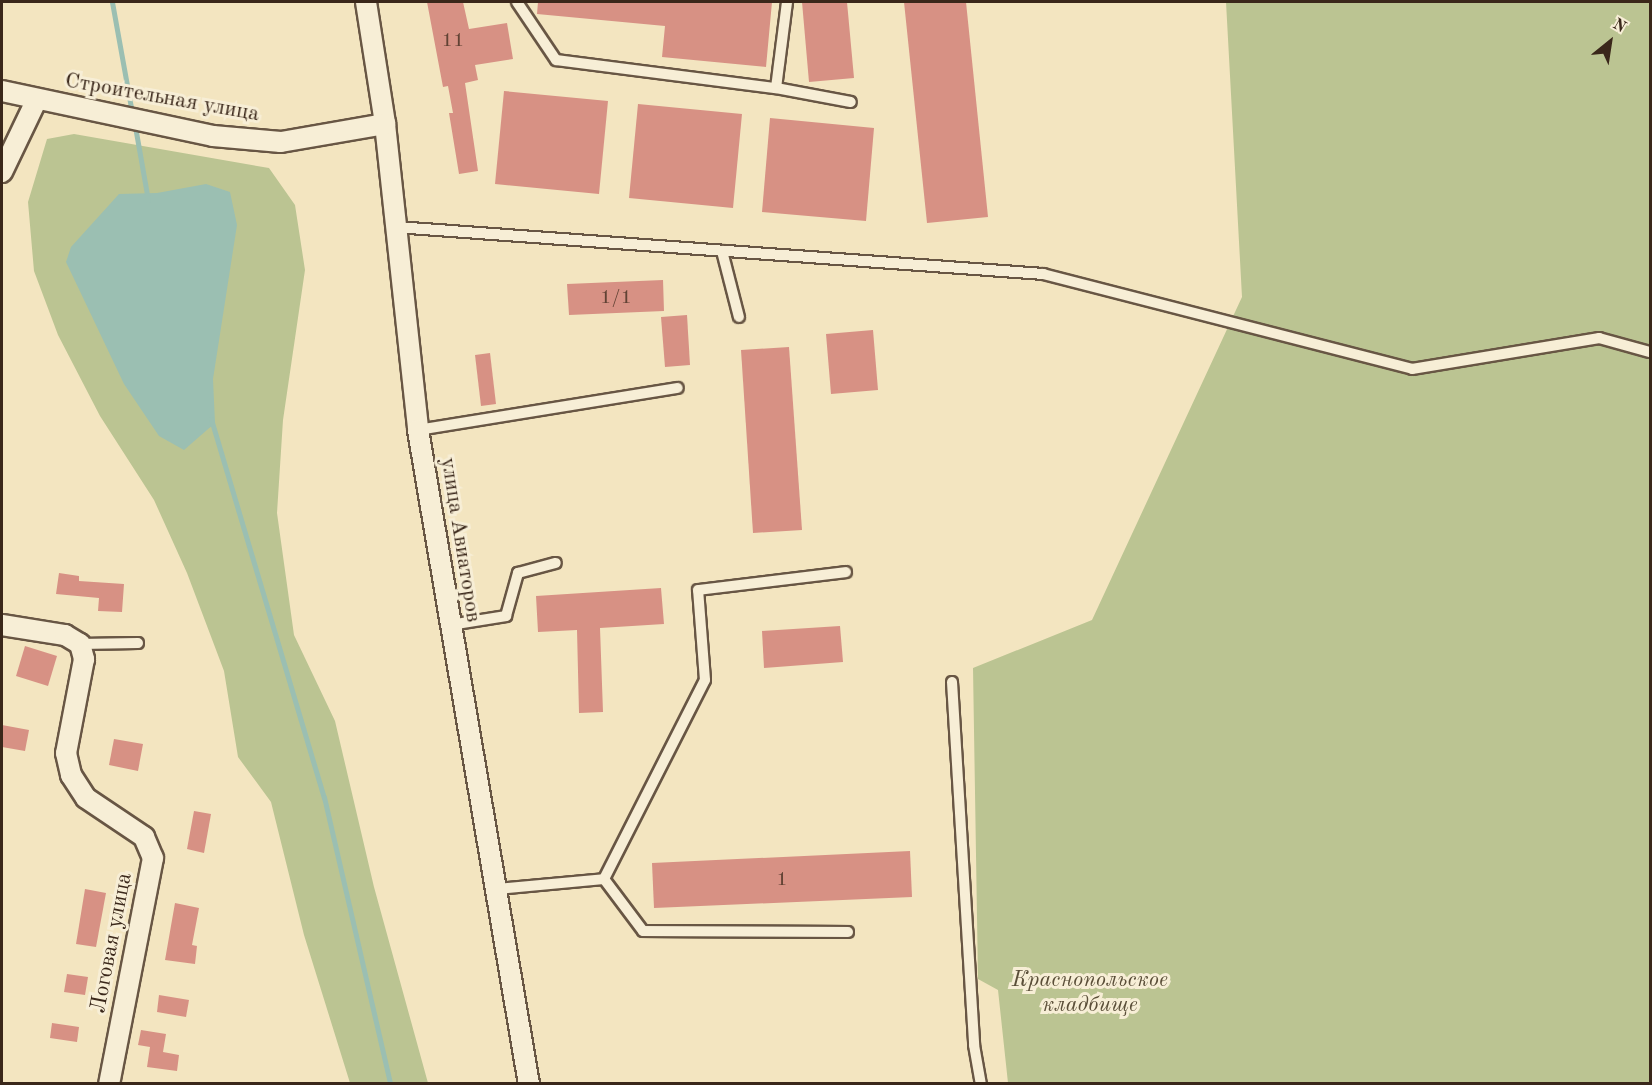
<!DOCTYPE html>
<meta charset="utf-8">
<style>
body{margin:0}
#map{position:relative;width:1652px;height:1085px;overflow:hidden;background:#f3e5c0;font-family:"Old Standard TT",serif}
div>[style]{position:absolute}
.green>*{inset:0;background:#bbc492}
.water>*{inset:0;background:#9bbfb2}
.stream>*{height:5px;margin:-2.5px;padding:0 2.5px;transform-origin:2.5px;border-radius:2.5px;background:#9bbfb2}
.building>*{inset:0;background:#d79184}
.roads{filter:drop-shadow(2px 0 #685644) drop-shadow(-2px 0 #685644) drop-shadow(0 2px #685644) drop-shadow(0 -2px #685644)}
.lane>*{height:10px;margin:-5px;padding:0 5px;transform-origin:5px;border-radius:5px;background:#f7eed6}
.street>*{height:20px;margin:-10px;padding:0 10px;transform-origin:10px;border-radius:10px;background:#f7eed6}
span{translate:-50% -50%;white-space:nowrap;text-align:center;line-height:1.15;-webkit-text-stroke:6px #f7eed6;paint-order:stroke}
.number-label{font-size:20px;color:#614234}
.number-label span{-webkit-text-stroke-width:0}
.street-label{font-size:22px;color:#3a271a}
.park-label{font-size:22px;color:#5a4e38;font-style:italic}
.frame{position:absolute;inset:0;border:3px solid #3a271a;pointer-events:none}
.north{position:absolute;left:1580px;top:12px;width:60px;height:60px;-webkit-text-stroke:4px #f7eed6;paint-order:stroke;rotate:30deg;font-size:16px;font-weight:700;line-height:24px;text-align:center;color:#3a271a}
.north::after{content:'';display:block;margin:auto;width:21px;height:27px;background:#3a271a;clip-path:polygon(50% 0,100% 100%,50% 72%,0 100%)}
</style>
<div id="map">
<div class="green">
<div style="clip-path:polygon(1226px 2px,1650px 2px,1650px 1083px,1008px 1083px,998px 990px,978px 979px,973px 668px,1092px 620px,1242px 297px)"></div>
<div style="clip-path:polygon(74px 134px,269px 168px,295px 205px,305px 270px,283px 420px,277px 513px,294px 635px,335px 721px,374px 887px,428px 1083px,350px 1083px,304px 935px,271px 802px,238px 757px,224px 671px,187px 573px,154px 500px,100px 416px,58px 335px,34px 271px,28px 202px,47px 139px)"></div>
</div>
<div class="water">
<div style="clip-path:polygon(206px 184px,230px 192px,237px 225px,213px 379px,215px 423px,184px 450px,159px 436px,124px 384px,66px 262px,71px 247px,119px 194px,157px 193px)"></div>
</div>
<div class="stream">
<div style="left:112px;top:2px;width:108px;rotate:79.8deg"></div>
<div style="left:136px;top:132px;width:69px;rotate:80deg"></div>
<div style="left:211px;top:419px;width:395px;rotate:73.4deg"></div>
<div style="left:324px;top:797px;width:294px;rotate:77deg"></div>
</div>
<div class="building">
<div style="clip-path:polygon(427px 2px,463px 2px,469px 29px,507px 23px,513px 59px,475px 65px,478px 80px,465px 83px,478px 171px,459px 174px,449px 113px,453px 113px,448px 86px,443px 87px)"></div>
<div style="clip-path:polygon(538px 2px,772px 2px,766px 67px,662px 57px,665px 26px,537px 14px)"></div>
<div style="clip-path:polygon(802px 2px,847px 2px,854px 78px,809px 82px)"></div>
<div style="clip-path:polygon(904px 2px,966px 2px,988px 217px,927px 223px)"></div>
<div style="clip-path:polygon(504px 91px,608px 101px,599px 194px,495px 184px)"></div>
<div style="clip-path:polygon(638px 104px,742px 114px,733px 208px,629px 198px)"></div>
<div style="clip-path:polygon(770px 118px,874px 128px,866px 221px,762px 212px)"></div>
<div style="clip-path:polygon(663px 280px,664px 311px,569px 315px,567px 284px)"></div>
<div style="clip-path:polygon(687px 315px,690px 365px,665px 367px,661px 317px)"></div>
<div style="clip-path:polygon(873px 330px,878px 390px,831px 394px,826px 334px)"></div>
<div style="clip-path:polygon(789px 347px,802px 530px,753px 533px,741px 350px)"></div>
<div style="clip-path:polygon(490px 353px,496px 404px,481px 406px,475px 355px)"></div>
<div style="clip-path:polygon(59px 573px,79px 576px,79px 581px,124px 584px,122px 612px,98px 611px,99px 598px,56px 594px)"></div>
<div style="clip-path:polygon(661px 588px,664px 624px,600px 628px,603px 712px,579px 713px,577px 630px,538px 632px,536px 596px)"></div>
<div style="clip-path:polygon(840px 626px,843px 662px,764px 668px,762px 631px)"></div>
<div style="clip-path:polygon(25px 646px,57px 656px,48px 686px,16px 676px)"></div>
<div style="clip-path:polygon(2px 725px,29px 730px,25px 751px,2px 747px)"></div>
<div style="clip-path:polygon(114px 739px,143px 744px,138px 771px,109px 765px)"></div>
<div style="clip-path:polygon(194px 811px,211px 814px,204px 853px,187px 849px)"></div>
<div style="clip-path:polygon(910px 851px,912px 897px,654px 908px,652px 863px)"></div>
<div style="clip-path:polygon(85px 889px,106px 893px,96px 947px,76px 944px)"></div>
<div style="clip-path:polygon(175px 903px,199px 908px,192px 945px,197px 946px,195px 964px,165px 960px)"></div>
<div style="clip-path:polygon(67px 974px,88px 977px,85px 995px,64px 992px)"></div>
<div style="clip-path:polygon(159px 995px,189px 1000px,186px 1017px,157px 1012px)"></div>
<div style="clip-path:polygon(52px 1023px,79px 1027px,77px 1042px,50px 1038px)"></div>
<div style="clip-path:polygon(141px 1030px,166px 1034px,163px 1052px,179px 1055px,177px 1071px,147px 1067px,150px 1047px,138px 1045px)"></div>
</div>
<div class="roads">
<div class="lane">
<div style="left:517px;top:2px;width:70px;rotate:56.1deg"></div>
<div style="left:556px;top:60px;width:222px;rotate:7.3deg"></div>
<div style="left:776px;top:88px;width:76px;rotate:10.6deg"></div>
<div style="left:776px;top:88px;width:87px;rotate:-82.7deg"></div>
<div style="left:396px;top:227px;width:649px;rotate:4.15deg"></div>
<div style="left:1043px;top:274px;width:381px;rotate:14.4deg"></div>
<div style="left:1412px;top:369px;width:190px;rotate:-9.4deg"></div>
<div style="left:1599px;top:338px;width:53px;rotate:15.4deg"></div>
<div style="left:722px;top:251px;width:68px;rotate:75.6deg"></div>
<div style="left:418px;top:430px;width:263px;rotate:-9.2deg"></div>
<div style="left:450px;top:625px;width:57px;rotate:-9.1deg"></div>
<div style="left:506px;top:616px;width:45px;rotate:-74.4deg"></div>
<div style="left:518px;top:573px;width:39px;rotate:-15deg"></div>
<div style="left:80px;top:644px;width:58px;rotate:-1deg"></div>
<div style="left:952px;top:682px;width:364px;rotate:86.5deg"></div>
<div style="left:974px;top:1045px;width:40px;rotate:80deg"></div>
<div style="left:604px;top:879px;width:65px;rotate:53.1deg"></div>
<div style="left:643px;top:931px;width:205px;rotate:0.3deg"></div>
<div style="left:497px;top:889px;width:107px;rotate:-5.3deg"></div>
<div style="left:604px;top:879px;width:223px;rotate:-63.1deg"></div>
<div style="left:705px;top:680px;width:90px;rotate:-94.4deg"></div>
<div style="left:698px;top:590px;width:149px;rotate:-6.9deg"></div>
</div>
<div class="street">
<div style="left:366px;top:2px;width:123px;rotate:81.1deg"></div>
<div style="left:385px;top:124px;width:308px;rotate:83.8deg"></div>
<div style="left:418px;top:430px;width:663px;rotate:80.37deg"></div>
<div style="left:2px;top:91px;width:216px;rotate:12deg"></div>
<div style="left:213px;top:136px;width:68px;rotate:5deg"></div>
<div style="left:281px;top:142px;width:106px;rotate:-9.8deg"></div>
<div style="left:2px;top:172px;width:81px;rotate:-64.4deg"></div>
<div style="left:2px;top:625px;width:64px;rotate:9deg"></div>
<div style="left:65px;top:635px;width:17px;rotate:31deg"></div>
<div style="left:80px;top:644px;width:16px;rotate:75deg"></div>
<div style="left:84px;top:659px;width:96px;rotate:100.8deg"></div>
<div style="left:66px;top:753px;width:23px;rotate:77deg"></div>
<div style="left:71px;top:775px;width:27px;rotate:57deg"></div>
<div style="left:86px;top:798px;width:70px;rotate:33.9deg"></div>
<div style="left:144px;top:837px;width:23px;rotate:67deg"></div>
<div style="left:153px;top:858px;width:230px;rotate:101deg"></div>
</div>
</div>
<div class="number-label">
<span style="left:453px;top:41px">11</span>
<span style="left:616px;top:298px">1/1</span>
<span style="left:782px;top:880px">1</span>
</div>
<div class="street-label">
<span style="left:162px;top:98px;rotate:10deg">Строительная улица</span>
<span style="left:460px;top:540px;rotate:81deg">улица Авиаторов</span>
<span style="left:112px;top:943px;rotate:-79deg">Логовая улица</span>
</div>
<div class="park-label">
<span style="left:1090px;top:993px">Краснопольское<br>кладбище</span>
</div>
<div class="frame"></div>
<div class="north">N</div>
</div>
